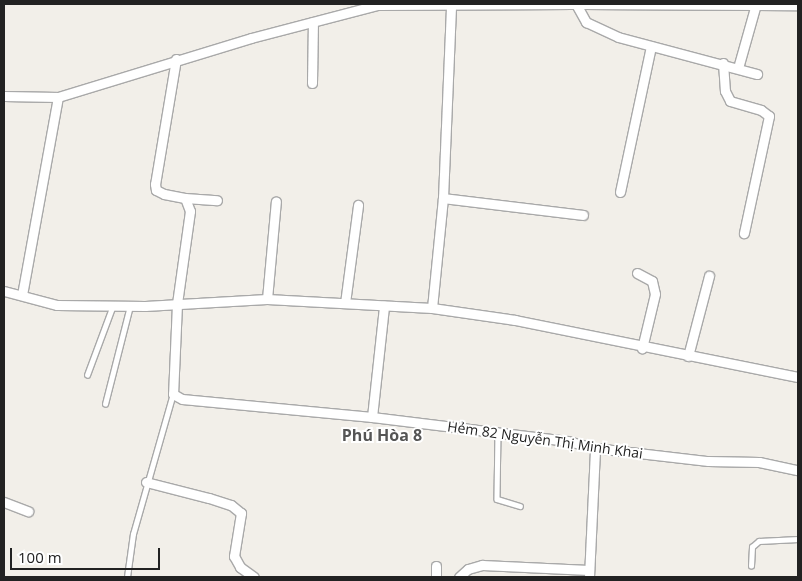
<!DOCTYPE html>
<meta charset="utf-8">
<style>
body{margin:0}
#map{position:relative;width:802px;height:581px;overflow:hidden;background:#f2efe9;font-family:"Open Sans",sans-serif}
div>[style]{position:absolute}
.roads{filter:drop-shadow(1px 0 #a9a9a9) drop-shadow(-1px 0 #a9a9a9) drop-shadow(0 1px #a9a9a9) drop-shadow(0 -1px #a9a9a9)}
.service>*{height:4.5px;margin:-2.25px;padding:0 2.25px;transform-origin:2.25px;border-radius:2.25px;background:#fff}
.minor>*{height:9px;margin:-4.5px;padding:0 4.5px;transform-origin:4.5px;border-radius:4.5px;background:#fff}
span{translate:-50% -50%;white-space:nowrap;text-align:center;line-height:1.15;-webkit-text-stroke:4px #fff;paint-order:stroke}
.street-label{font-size:14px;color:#222}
.quarter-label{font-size:16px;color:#555;font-weight:700}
.frame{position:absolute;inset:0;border:5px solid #222;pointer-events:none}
.scale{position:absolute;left:10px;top:548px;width:150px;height:22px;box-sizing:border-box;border:2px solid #222;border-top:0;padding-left:6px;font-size:15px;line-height:18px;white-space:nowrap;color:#222;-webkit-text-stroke:4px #fff;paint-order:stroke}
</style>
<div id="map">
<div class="roads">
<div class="service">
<div style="left:87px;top:375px;width:75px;rotate:-69.6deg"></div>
<div style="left:105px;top:404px;width:101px;rotate:-75.7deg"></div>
<div style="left:498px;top:433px;width:66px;rotate:90.9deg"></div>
<div style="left:497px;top:499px;width:24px;rotate:17deg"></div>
<div style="left:751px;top:566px;width:19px;rotate:-87deg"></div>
<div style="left:752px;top:547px;width:9px;rotate:-41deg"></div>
<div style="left:759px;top:541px;width:39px;rotate:-3deg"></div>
<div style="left:127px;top:577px;width:43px;rotate:-82.1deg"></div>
<div style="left:133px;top:534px;width:146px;rotate:-74.1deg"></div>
</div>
<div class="minor">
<div style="left:576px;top:4px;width:21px;rotate:61deg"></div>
<div style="left:586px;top:22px;width:35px;rotate:25deg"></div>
<div style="left:618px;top:37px;width:144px;rotate:14.9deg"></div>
<div style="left:583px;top:4px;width:215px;rotate:0.3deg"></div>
<div style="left:176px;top:59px;width:127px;rotate:99.5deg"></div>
<div style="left:155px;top:184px;width:6px;rotate:81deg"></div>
<div style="left:156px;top:190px;width:9px;rotate:27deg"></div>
<div style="left:164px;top:194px;width:21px;rotate:11deg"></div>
<div style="left:185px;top:198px;width:14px;rotate:69deg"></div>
<div style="left:190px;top:211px;width:94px;rotate:98deg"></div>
<div style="left:177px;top:304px;width:90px;rotate:92.5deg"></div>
<div style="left:173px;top:394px;width:10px;rotate:29deg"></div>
<div style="left:182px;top:399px;width:191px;rotate:5.4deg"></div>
<div style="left:372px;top:417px;width:197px;rotate:7deg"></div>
<div style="left:568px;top:441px;width:28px;rotate:15deg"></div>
<div style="left:595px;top:448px;width:114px;rotate:6.6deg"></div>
<div style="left:708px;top:461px;width:51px;rotate:1.1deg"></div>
<div style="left:759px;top:462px;width:40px;rotate:12deg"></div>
<div style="left:723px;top:63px;width:28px;rotate:86deg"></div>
<div style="left:725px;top:91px;width:11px;rotate:63deg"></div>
<div style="left:730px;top:101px;width:32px;rotate:16deg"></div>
<div style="left:761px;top:110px;width:10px;rotate:37deg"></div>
<div style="left:769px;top:116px;width:120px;rotate:102.1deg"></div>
<div style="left:738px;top:68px;width:66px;rotate:-74.3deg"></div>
<div style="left:312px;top:83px;width:61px;rotate:-89.1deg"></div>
<div style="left:4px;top:96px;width:54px;rotate:1.1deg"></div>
<div style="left:58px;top:97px;width:202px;rotate:-17deg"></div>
<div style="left:251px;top:38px;width:131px;rotate:-14.6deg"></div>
<div style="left:378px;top:5px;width:195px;rotate:-0.3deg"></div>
<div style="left:620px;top:192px;width:149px;rotate:-78deg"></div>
<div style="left:185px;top:198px;width:32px;rotate:4deg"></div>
<div style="left:443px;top:198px;width:141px;rotate:6.9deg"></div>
<div style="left:637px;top:273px;width:17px;rotate:28deg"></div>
<div style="left:652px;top:281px;width:13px;rotate:77deg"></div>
<div style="left:655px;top:294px;width:56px;rotate:103.5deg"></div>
<div style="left:4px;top:291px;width:55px;rotate:14.8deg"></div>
<div style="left:57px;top:305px;width:88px;rotate:0.7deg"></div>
<div style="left:145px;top:306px;width:122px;rotate:-3.3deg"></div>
<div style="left:267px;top:299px;width:165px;rotate:3.1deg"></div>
<div style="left:432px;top:308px;width:84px;rotate:8.2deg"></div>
<div style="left:515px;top:320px;width:289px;rotate:11.4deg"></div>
<div style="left:22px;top:295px;width:201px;rotate:-79.7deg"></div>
<div style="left:267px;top:299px;width:98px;rotate:-84.8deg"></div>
<div style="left:345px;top:303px;width:99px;rotate:-82.4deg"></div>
<div style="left:432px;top:308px;width:111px;rotate:-84.3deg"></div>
<div style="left:443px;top:198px;width:194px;rotate:-87.6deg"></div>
<div style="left:688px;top:356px;width:83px;rotate:-75.3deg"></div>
<div style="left:372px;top:417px;width:112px;rotate:-83.8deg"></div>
<div style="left:146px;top:482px;width:65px;rotate:14.3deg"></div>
<div style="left:209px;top:498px;width:23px;rotate:18deg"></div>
<div style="left:231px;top:505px;width:13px;rotate:39deg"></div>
<div style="left:241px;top:513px;width:44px;rotate:99.2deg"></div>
<div style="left:234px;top:556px;width:13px;rotate:61deg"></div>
<div style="left:240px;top:567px;width:17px;rotate:36deg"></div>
<div style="left:4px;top:502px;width:26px;rotate:21deg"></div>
<div style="left:436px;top:577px;width:11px;rotate:-90deg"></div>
<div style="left:459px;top:577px;width:12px;rotate:-42deg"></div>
<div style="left:468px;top:569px;width:15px;rotate:-16deg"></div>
<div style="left:482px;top:565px;width:107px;rotate:2.7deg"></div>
<div style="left:589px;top:577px;width:129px;rotate:-87.3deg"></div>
</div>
</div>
<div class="street-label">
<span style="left:545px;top:440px;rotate:8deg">Hẻm 82 Nguyễn Thị Minh Khai</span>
</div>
<div class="quarter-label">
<span style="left:382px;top:435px">Phú Hòa 8</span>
</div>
<div class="frame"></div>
<div class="scale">100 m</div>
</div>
